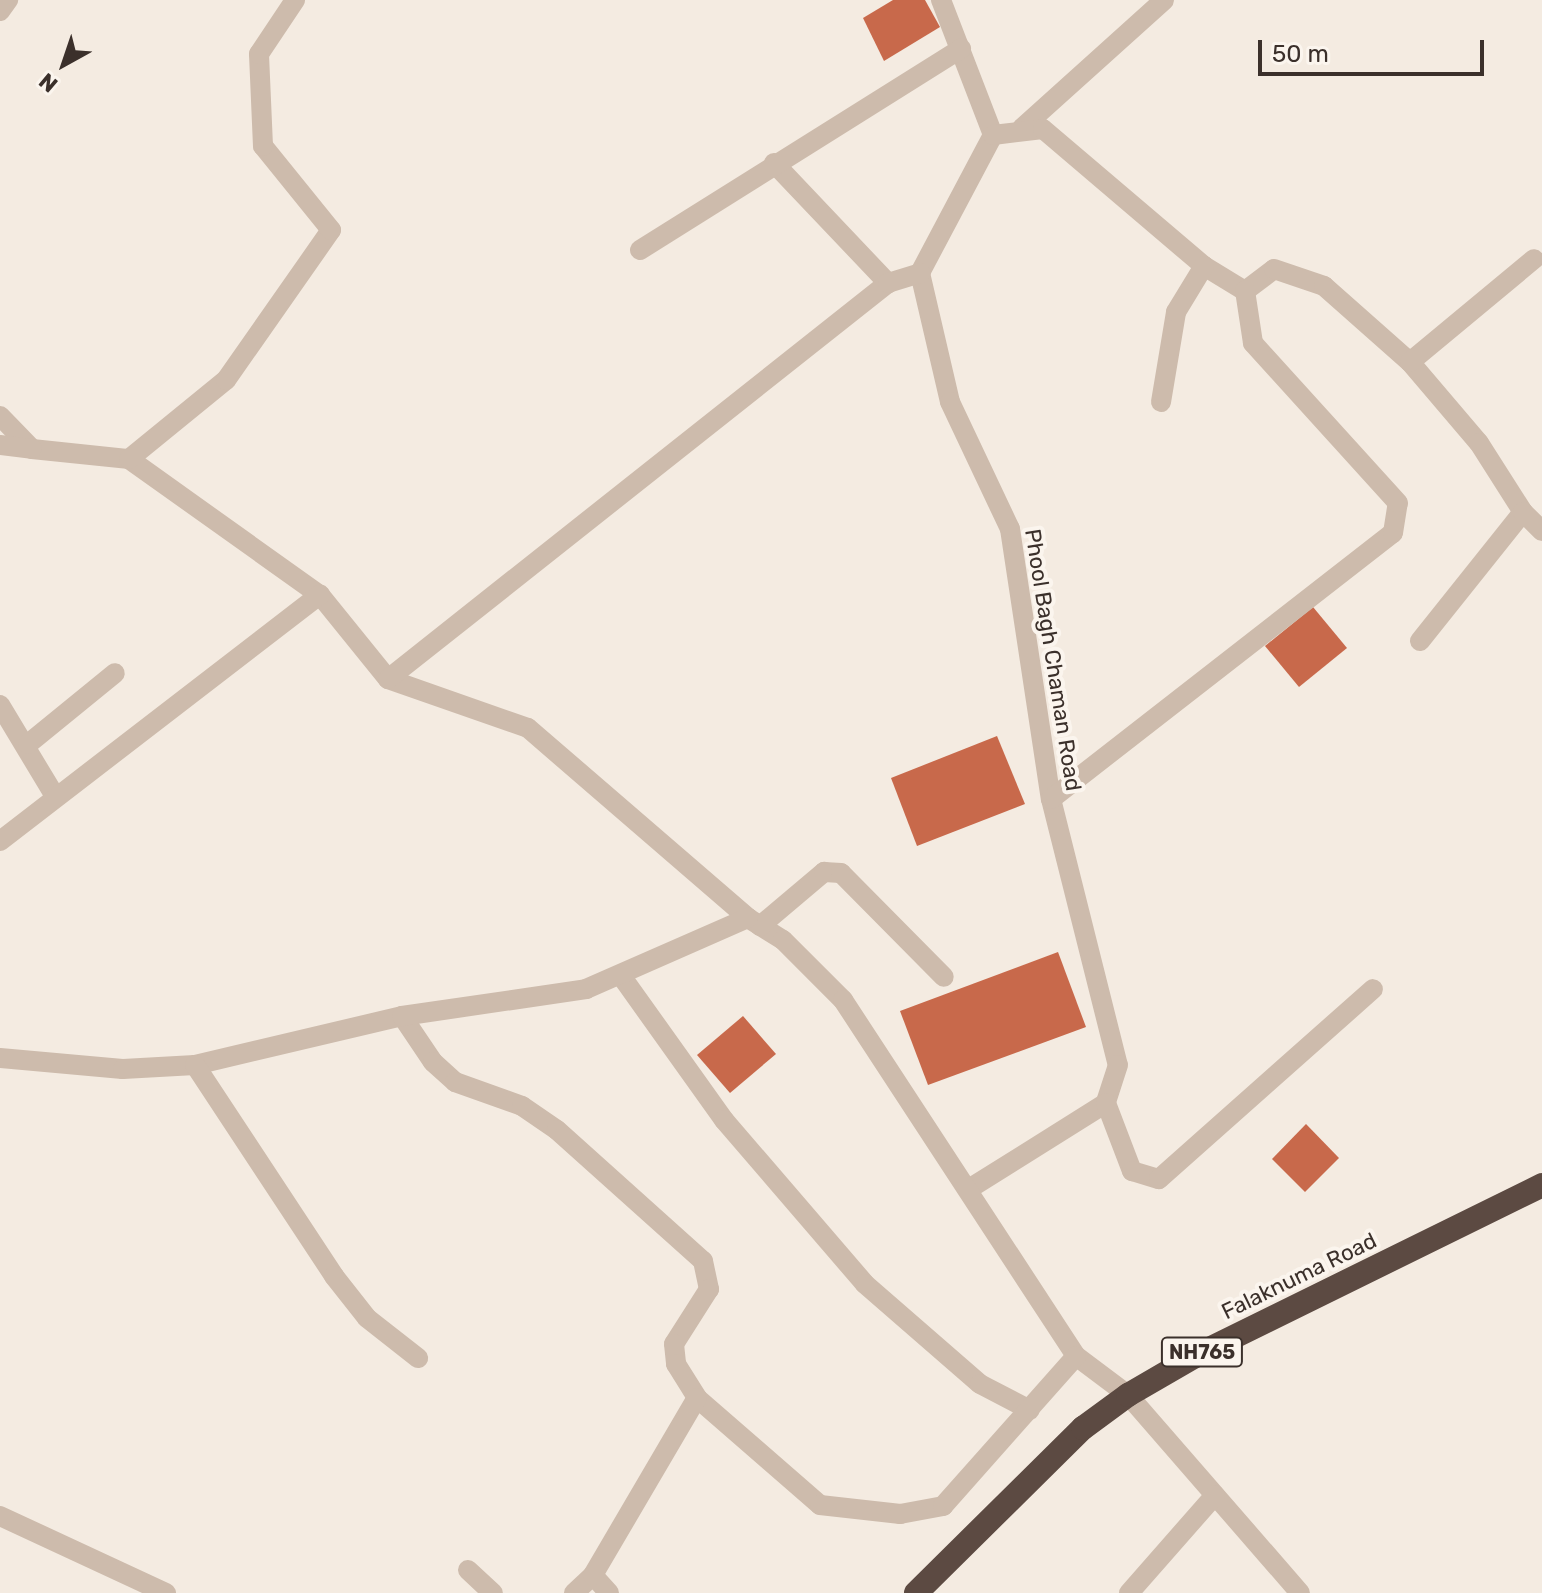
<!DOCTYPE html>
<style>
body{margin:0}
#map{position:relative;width:1542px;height:1593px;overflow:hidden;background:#f4ebe1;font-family:Rubik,sans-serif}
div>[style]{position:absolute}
.building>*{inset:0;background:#c8694b}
.minor>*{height:20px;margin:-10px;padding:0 10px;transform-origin:10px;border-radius:10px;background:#cdbbac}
.highway>*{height:24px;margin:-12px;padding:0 12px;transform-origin:12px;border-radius:12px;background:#5c4a42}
span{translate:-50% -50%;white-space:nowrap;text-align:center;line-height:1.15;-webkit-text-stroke:8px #fbf5ee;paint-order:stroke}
.shield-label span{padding:2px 6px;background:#fbf5ee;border:2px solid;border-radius:6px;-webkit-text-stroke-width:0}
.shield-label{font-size:20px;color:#3b302b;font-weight:700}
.street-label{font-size:22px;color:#3b302b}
.north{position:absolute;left:24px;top:24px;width:80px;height:80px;-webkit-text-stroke:6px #fbf5ee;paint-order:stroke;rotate:220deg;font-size:22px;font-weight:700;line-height:32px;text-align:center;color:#3b302b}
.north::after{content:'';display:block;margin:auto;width:28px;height:36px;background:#3b302b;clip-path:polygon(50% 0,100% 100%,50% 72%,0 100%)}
.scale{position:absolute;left:1258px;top:40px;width:226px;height:36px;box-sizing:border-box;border:4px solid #3b302b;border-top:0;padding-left:10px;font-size:24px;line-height:28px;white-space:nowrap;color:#3b302b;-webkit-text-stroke:6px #fbf5ee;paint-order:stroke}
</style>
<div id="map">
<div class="building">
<div style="clip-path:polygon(893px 0,925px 0,940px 27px,884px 61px,863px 18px)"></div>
<div style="clip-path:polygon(1313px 607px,1347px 648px,1299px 687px,1265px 646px)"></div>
<div style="clip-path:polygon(997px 736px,1025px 804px,917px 846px,891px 778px)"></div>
<div style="clip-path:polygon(1058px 952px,1086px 1027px,928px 1085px,900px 1011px)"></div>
<div style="clip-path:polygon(743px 1016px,776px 1054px,730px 1093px,697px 1055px)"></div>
<div style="clip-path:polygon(1306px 1124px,1339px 1158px,1305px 1192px,1272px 1159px)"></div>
</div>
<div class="minor">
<div style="left:941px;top:0;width:145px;rotate:68.9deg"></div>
<div style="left:993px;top:135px;width:156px;rotate:117.9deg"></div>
<div style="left:920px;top:273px;width:132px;rotate:76.9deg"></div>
<div style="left:950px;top:402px;width:140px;rotate:64.7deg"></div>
<div style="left:1010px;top:529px;width:273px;rotate:81.4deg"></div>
<div style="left:1051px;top:799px;width:274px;rotate:75.9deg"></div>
<div style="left:1118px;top:1065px;width:40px;rotate:108deg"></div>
<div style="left:1106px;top:1103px;width:162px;rotate:147.9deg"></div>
<div style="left:0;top:11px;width:14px;rotate:-54deg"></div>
<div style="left:1022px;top:128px;width:191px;rotate:-42deg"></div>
<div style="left:993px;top:135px;width:50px;rotate:-6.8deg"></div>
<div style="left:1043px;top:129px;width:211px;rotate:40.4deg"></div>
<div style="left:1204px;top:266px;width:48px;rotate:31.4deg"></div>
<div style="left:1245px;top:291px;width:36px;rotate:-37deg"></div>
<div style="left:1274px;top:269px;width:53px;rotate:18.8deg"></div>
<div style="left:1324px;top:286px;width:115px;rotate:41.5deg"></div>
<div style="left:1410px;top:362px;width:106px;rotate:49.6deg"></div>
<div style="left:1479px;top:443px;width:82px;rotate:57.5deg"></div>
<div style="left:774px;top:163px;width:166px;rotate:46.5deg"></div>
<div style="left:640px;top:250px;width:379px;rotate:-32.1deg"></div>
<div style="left:1410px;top:362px;width:161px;rotate:-39.7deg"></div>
<div style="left:1161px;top:402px;width:91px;rotate:-80.5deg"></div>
<div style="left:1176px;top:312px;width:54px;rotate:-58.7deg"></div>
<div style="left:0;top:416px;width:46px;rotate:45.9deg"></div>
<div style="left:32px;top:449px;width:98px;rotate:5.9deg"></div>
<div style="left:129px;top:459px;width:234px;rotate:35.5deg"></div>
<div style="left:320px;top:595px;width:108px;rotate:51deg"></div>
<div style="left:388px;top:679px;width:148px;rotate:19.3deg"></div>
<div style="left:528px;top:728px;width:291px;rotate:40.8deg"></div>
<div style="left:748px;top:918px;width:41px;rotate:32.2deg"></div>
<div style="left:783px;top:940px;width:85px;rotate:45deg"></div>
<div style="left:843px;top:1000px;width:425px;rotate:56.8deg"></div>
<div style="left:1076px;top:1356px;width:65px;rotate:36.9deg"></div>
<div style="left:1128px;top:1395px;width:262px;rotate:49deg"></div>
<div style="left:0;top:445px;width:32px;rotate:7deg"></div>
<div style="left:129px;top:459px;width:125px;rotate:-39.2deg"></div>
<div style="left:226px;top:380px;width:183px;rotate:-55deg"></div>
<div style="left:331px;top:230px;width:108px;rotate:-129deg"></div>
<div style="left:263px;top:146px;width:92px;rotate:-92.5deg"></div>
<div style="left:259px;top:54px;width:65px;rotate:-56.3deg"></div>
<div style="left:1420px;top:641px;width:165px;rotate:-51.4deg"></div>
<div style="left:1523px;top:512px;width:27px;rotate:45deg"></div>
<div style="left:388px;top:679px;width:638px;rotate:-38.38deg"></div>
<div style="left:888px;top:283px;width:34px;rotate:-17deg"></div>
<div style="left:0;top:705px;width:106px;rotate:58.9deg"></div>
<div style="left:28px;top:744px;width:112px;rotate:-39.2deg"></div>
<div style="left:1051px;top:799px;width:433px;rotate:-37.9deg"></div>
<div style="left:1393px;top:533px;width:30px;rotate:-81deg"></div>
<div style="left:1398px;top:503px;width:216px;rotate:-132.2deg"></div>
<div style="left:1253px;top:343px;width:53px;rotate:-98.7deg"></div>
<div style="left:0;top:841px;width:404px;rotate:-37.6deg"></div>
<div style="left:760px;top:926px;width:84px;rotate:-40.2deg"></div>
<div style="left:824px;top:872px;width:17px;rotate:3deg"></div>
<div style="left:841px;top:873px;width:146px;rotate:45.3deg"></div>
<div style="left:622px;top:977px;width:176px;rotate:54.5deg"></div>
<div style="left:724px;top:1120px;width:216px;rotate:49.3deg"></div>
<div style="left:865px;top:1284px;width:152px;rotate:41deg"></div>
<div style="left:980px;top:1384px;width:56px;rotate:27.5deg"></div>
<div style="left:402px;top:1016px;width:55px;rotate:56deg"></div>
<div style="left:433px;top:1062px;width:30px;rotate:42deg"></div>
<div style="left:455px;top:1082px;width:71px;rotate:19.7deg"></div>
<div style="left:522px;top:1106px;width:42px;rotate:34.4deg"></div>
<div style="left:557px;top:1130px;width:196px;rotate:41.9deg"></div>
<div style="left:703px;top:1261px;width:29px;rotate:78deg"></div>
<div style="left:709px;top:1289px;width:65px;rotate:122.5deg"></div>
<div style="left:674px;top:1344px;width:20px;rotate:84deg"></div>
<div style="left:676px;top:1364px;width:40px;rotate:58deg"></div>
<div style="left:697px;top:1398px;width:163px;rotate:41deg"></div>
<div style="left:820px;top:1505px;width:81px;rotate:6.4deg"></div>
<div style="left:900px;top:1514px;width:44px;rotate:-10.5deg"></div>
<div style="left:943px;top:1506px;width:200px;rotate:-48.4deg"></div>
<div style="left:0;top:1058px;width:123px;rotate:5.1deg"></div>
<div style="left:123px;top:1069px;width:72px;rotate:-3.2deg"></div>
<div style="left:195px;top:1065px;width:213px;rotate:-13.3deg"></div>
<div style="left:402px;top:1016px;width:186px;rotate:-8.3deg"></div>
<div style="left:586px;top:989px;width:177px;rotate:-23.7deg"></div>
<div style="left:195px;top:1065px;width:253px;rotate:56.6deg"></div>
<div style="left:334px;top:1276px;width:53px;rotate:51.8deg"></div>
<div style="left:367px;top:1318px;width:65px;rotate:38.1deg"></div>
<div style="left:1106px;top:1103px;width:73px;rotate:69.1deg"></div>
<div style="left:1132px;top:1171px;width:28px;rotate:17deg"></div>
<div style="left:1159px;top:1179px;width:286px;rotate:-41.6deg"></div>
<div style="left:0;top:1516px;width:183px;rotate:24.9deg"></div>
<div style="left:468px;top:1570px;width:34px;rotate:43deg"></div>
<div style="left:574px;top:1593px;width:26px;rotate:-43deg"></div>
<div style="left:609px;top:1593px;width:24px;rotate:-132deg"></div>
<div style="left:593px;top:1575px;width:205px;rotate:-59.6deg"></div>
<div style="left:1129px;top:1593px;width:130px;rotate:-48.7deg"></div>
</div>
<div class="highway">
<div style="left:916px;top:1593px;width:235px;rotate:-44.7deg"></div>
<div style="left:1083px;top:1428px;width:56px;rotate:-36.3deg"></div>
<div style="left:1128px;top:1395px;width:78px;rotate:-30.2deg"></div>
<div style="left:1195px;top:1356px;width:387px;rotate:-26.2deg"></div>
</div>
<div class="shield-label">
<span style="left:1202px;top:1352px">NH765</span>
</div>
<div class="street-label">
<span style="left:1053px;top:660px;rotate:81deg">Phool Bagh Chaman Road</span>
<span style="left:1299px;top:1276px;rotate:-26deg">Falaknuma Road</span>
</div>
<div class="north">N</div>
<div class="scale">50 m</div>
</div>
